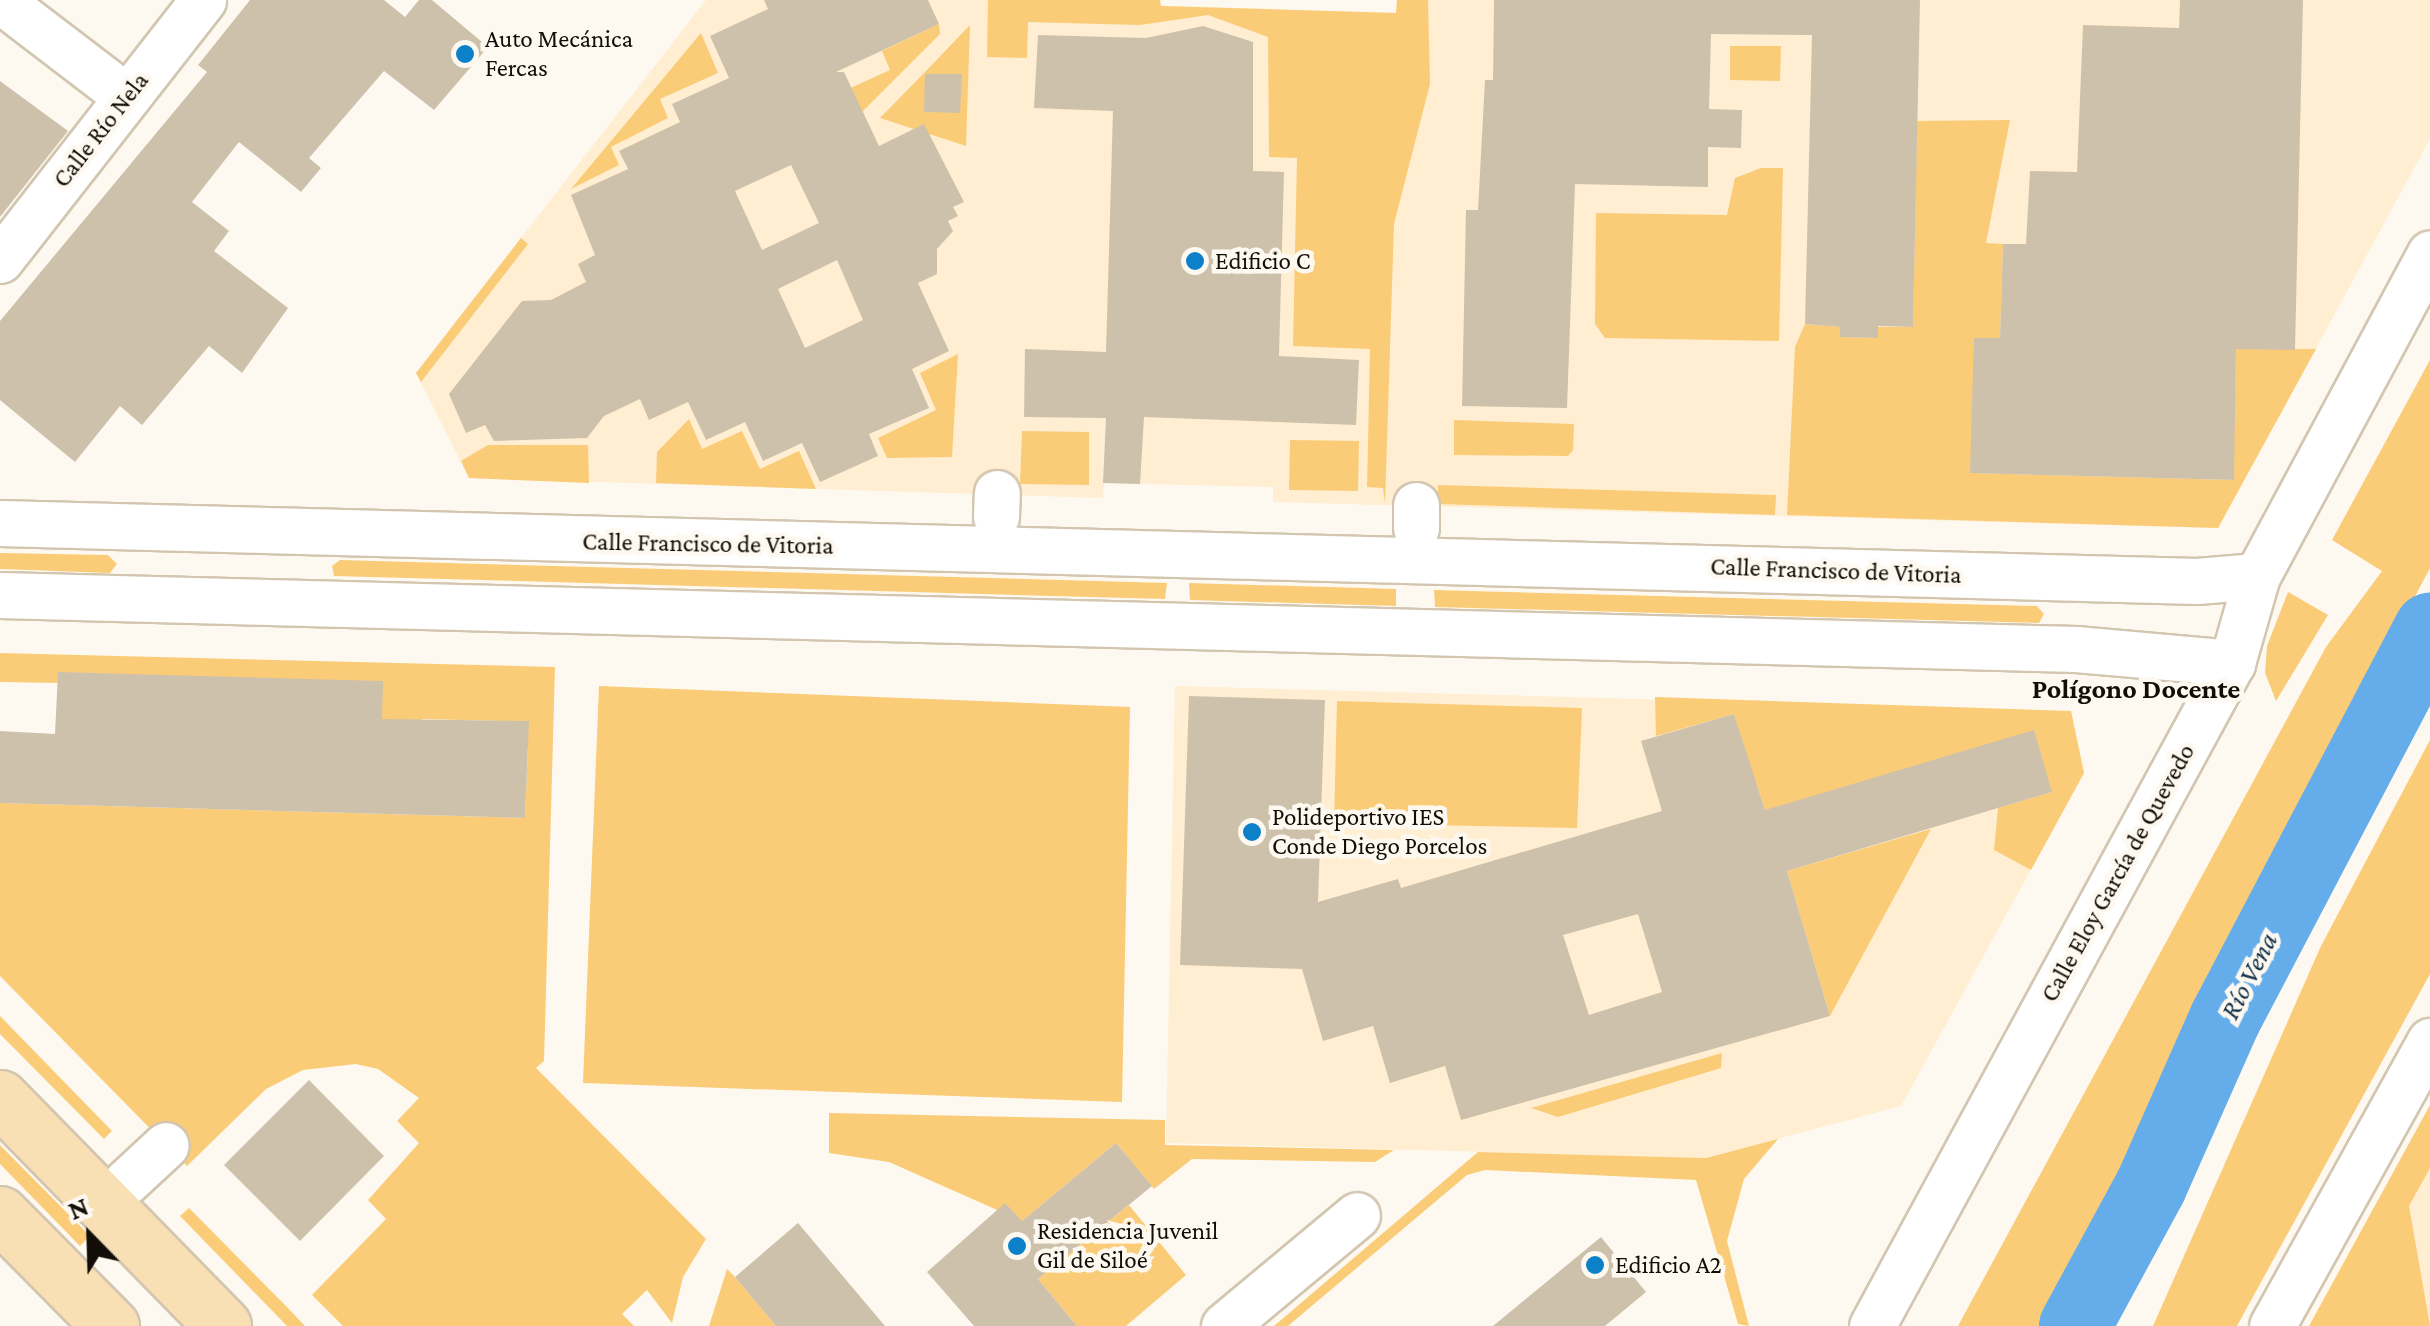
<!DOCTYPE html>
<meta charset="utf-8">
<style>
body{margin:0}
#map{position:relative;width:2430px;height:1326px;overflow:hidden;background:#fef9f0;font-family:"Crimson Pro",serif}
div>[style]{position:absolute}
.built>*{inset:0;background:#ffeed1}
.green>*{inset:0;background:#facc78}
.river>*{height:72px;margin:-36px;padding:0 36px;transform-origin:36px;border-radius:36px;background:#64adea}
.building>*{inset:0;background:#cec1ac}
.roads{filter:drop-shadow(2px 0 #d3c6b1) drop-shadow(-2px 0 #d3c6b1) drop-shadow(0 2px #d3c6b1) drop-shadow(0 -2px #d3c6b1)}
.minor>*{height:45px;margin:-22.5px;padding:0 22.5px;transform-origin:22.5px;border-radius:22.5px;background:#fff}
.major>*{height:55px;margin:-27.5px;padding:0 27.5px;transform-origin:27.5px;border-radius:27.5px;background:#f8e0b4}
.dots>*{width:28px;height:28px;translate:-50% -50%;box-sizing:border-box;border:5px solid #fef9f0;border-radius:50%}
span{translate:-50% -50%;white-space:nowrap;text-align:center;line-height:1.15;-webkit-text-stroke:9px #fef9f0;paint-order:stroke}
.poi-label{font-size:25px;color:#120e07}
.left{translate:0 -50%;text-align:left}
.street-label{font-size:25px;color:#120e07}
.neighbourhood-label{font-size:28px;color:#120e07;font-weight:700}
.water-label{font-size:28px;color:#14334c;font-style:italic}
.north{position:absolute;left:40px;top:1186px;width:100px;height:100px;-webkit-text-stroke:8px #fef9f0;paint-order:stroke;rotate:337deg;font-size:28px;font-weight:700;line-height:40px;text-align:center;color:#120e07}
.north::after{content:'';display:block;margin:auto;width:35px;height:45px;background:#120e07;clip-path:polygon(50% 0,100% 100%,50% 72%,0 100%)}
</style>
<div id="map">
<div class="built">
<div style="clip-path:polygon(706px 0,988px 0,1396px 13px,1397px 0,2430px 0,2430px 139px,2218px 528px,1273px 502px,1273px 487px,1104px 483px,1103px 498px,469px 478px,416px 373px)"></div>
<div style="clip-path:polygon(1175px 686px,2071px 711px,2084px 773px,1901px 1106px,1706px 1158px,1166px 1143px)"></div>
<div style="clip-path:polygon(2430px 1167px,2430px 1326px,2344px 1326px)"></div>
</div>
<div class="green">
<div style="clip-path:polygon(988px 0,1160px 0,1161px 6px,1396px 13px,1397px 0,1428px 0,1430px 84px,1394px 224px,1385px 504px,1383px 488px,1367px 487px,1370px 349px,1293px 346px,1297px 158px,1269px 157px,1268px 37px,1208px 15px,1140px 25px,1028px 22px,1027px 58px,987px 57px)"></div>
<div style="clip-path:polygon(939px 24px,940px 34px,833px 141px,833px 96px,890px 70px,882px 51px)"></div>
<div style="clip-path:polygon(970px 25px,966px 146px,880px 118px,926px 71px)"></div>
<div style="clip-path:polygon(701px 33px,718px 73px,660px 99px,668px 118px,611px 147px,619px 165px,571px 189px)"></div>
<div style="clip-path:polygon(1730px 46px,1781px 46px,1780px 81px,1730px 80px)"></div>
<div style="clip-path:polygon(2010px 120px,1986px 243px,2003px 244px,2000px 338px,1970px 473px,2233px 480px,2236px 349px,2316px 349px,2218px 528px,1787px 515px,1795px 347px,1805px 324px,1840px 327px,1840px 337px,1877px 338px,1878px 327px,1913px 327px,1917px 121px)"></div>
<div style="clip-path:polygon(1761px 168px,1783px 168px,1779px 341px,1605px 338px,1595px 324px,1596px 213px,1727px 215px,1735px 178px)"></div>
<div style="clip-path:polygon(521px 238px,528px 244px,421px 382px,416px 373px)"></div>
<div style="clip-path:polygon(958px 354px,952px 457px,887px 458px,878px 438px,936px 410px,920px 373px)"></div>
<div style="clip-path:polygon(2430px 360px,2430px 568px,2334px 750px,2314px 829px,2045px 1326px,1958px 1326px,2326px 647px,2382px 571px,2332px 540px)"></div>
<div style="clip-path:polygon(689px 419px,702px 449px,742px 431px,760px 469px,799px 451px,816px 489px,656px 483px,657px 452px)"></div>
<div style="clip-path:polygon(1454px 420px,1574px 424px,1573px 450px,1568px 456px,1454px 455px)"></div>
<div style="clip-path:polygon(1022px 431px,1089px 432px,1089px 485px,1020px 484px)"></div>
<div style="clip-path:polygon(1290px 440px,1359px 441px,1358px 491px,1289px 490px)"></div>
<div style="clip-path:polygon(488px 445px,588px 445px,589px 483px,469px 478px,461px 461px)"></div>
<div style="clip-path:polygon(1438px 485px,1776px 495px,1775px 515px,1438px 504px)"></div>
<div style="clip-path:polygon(0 553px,108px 555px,117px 564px,110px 573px,0 569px)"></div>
<div style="clip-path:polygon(340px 560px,1167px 583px,1165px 599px,334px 576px,332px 566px)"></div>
<div style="clip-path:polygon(1189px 583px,1396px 589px,1396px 606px,1190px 600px)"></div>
<div style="clip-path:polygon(1434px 590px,2037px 606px,2044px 614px,2039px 623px,1435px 607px)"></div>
<div style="clip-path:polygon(2288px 592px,2328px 615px,2276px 701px,2265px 673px,2267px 646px)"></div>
<div style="clip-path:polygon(0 653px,555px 667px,544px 1061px,536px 1068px,706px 1239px,683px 1277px,672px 1323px,647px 1290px,622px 1314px,634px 1326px,343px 1326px,312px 1295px,386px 1219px,368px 1200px,419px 1143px,397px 1121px,419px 1098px,378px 1069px,356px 1064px,303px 1070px,266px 1089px,187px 1166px,0 976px,0 803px,525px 818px,528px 746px,503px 721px,421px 719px,420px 743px,58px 672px,58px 683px,0 682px)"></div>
<div style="clip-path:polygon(599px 686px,1130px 707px,1122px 1102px,583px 1083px)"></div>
<div style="clip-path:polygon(1655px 697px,2071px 711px,2084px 773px,2031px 870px,1994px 850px,1998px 808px,2052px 792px,1765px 810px,1757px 785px,1723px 795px,1748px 760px,1734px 714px,1656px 736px)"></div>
<div style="clip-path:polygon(1337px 701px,1582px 708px,1577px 828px,1334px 823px)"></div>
<div style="clip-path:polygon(2430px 740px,2430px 974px,2237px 1326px,2153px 1326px,2321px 946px)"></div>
<div style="clip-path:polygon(1931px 829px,1830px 1016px,1787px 871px)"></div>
<div style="clip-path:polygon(0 1016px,112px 1131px,104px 1139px,0 1034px)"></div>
<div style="clip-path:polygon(1722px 1053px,1721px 1068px,1558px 1117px,1531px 1108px)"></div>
<div style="clip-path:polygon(2430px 1105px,2430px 1168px,2409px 1206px,2430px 1326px,2309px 1326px)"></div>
<div style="clip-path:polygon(829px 1113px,1165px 1120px,1165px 1145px,1394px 1150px,1375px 1162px,1192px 1159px,1154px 1189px,1116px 1143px,1022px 1221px,889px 1162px,829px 1153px)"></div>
<div style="clip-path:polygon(1778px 1139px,1744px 1179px,1727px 1241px,1749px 1326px,1738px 1324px,1696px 1180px,1485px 1170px,1467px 1175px,1288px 1326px,1274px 1326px,1478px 1152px,1706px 1158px)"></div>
<div style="clip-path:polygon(0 1145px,90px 1236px,80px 1246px,0 1164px)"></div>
<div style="clip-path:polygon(1129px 1205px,1186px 1275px,1126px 1326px,1077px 1326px,1038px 1279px)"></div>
<div style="clip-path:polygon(189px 1208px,286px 1306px,305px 1326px,287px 1326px,180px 1216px)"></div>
<div style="clip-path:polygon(727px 1269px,735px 1277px,776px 1326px,709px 1326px)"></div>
</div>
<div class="river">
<div style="left:2075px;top:1326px;width:159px;rotate:-61.5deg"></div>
<div style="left:2151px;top:1186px;width:183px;rotate:-66.1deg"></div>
<div style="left:2225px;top:1019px;width:441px;rotate:-62.3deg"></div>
</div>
<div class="building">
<div style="clip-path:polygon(250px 0,384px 0,405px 17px,419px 0,432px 0,488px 47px,434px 110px,384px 71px,309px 158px,321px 168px,301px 192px,239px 142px,192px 202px,229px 231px,214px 251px,288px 308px,242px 373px,209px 346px,142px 425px,120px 406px,75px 462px,0 400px,0 321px,207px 72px,198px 65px)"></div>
<div style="clip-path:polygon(evenodd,764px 0,928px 0,939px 24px,836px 72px,844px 72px,879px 146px,924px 124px,964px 202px,953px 207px,958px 216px,948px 221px,953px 231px,937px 249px,937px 274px,918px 283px,949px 351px,912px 369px,929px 408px,869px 434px,878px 456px,820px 482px,802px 443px,763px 461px,745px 422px,706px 440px,688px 402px,649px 420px,640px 399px,604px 416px,587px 438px,494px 441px,485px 425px,466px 433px,449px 394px,522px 301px,551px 300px,586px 282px,578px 264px,595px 255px,571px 195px,628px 169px,619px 151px,680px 122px,672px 104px,729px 78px,710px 36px,768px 9px,764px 0,791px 165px,819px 223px,762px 250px,735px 191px,791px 165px,764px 0,837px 260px,863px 320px,805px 348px,778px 289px,837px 260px)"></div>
<div style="clip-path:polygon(1494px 0,1920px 0,1913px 327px,1878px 326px,1878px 338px,1840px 337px,1840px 327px,1805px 324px,1812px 35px,1711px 34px,1709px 109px,1742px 110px,1741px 148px,1708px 147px,1708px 187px,1575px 184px,1567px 408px,1462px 406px,1466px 210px,1478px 210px,1485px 80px,1493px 80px)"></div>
<div style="clip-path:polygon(2180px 0,2303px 0,2295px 350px,2236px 349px,2234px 480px,1970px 473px,1974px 338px,2000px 338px,2003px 244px,2026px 244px,2030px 171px,2077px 172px,2083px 25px,2179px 28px)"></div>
<div style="clip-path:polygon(1203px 26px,1253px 42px,1253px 171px,1284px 172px,1279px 356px,1359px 360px,1356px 425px,1144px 417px,1140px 484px,1103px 483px,1106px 418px,1024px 417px,1025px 349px,1106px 352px,1113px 111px,1034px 108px,1038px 35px,1146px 38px)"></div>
<div style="clip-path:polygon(925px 74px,962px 74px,960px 113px,924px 112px)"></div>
<div style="clip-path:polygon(0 81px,68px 131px,0 217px)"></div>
<div style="clip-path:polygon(58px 672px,383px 681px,382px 719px,529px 721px,525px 818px,0 803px,0 731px,55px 734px)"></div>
<div style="clip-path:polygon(evenodd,1189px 696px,1325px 700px,1318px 902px,1398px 879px,1401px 888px,1662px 811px,1641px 741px,1734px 714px,1765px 810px,2034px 730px,2052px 792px,1787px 871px,1830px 1016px,1461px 1120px,1445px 1066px,1390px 1083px,1373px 1026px,1323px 1041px,1302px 969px,1180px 965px,1189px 696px,1638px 914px,1662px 992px,1589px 1015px,1563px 935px,1638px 914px)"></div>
<div style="clip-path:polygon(309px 1080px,384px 1156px,300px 1241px,224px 1165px)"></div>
<div style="clip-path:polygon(1116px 1143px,1152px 1186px,1038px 1279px,1077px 1326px,974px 1326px,927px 1272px,1005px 1203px,1022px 1221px)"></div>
<div style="clip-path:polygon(798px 1223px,885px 1326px,776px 1326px,735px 1277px)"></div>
<div style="clip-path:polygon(1601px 1237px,1646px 1292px,1605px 1326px,1493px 1326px)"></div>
</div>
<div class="roads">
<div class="minor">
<div style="left:0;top:0;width:160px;rotate:37.4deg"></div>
<div style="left:0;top:260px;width:330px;rotate:-52deg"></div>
<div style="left:996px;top:517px;width:24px;rotate:-88deg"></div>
<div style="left:0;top:523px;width:2198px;rotate:1.51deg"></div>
<div style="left:2197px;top:581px;width:60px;rotate:-4.8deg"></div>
<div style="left:1416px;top:528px;width:23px;rotate:-90deg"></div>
<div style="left:0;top:595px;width:2077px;rotate:1.49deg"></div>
<div style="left:2076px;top:649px;width:157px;rotate:5.1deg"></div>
<div style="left:126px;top:1182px;width:54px;rotate:-42.8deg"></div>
<div style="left:1224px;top:1326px;width:173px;rotate:-39.8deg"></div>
<div style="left:1872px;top:1326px;width:754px;rotate:-61.5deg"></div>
<div style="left:2232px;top:663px;width:91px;rotate:-74deg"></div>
<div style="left:2257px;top:576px;width:366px;rotate:-61.8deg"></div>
<div style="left:2272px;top:1326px;width:326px;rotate:-61deg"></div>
</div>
<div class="major">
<div style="left:0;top:1098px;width:319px;rotate:45.6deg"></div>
<div style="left:0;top:1214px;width:158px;rotate:45.3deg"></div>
</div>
</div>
<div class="dots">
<div style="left:465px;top:54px;background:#0d80ca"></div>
<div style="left:1195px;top:261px;background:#0d80ca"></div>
<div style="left:1252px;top:832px;background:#0d80ca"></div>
<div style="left:1017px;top:1246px;background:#0d80ca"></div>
<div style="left:1595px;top:1265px;background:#0d80ca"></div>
</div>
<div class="poi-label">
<span class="left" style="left:485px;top:54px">Auto Mecánica<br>Fercas</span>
<span class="left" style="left:1215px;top:261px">Edificio C</span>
<span class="left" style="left:1272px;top:832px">Polideportivo IES<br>Conde Diego Porcelos</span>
<span class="left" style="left:1037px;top:1246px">Residencia Juvenil<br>Gil de Siloé</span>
<span class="left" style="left:1615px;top:1265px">Edificio A2</span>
</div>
<div class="street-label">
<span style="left:101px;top:130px;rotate:-52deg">Calle Río Nela</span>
<span style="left:708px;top:544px;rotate:1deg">Calle Francisco de Vitoria</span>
<span style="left:1836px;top:571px;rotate:2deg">Calle Francisco de Vitoria</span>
<span style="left:2118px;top:873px;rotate:-61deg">Calle Eloy García de Quevedo</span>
</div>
<div class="neighbourhood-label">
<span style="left:2136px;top:689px">Polígono Docente</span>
</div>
<div class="water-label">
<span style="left:2249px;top:976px;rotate:-63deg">Río Vena</span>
</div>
<div class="north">N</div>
</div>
